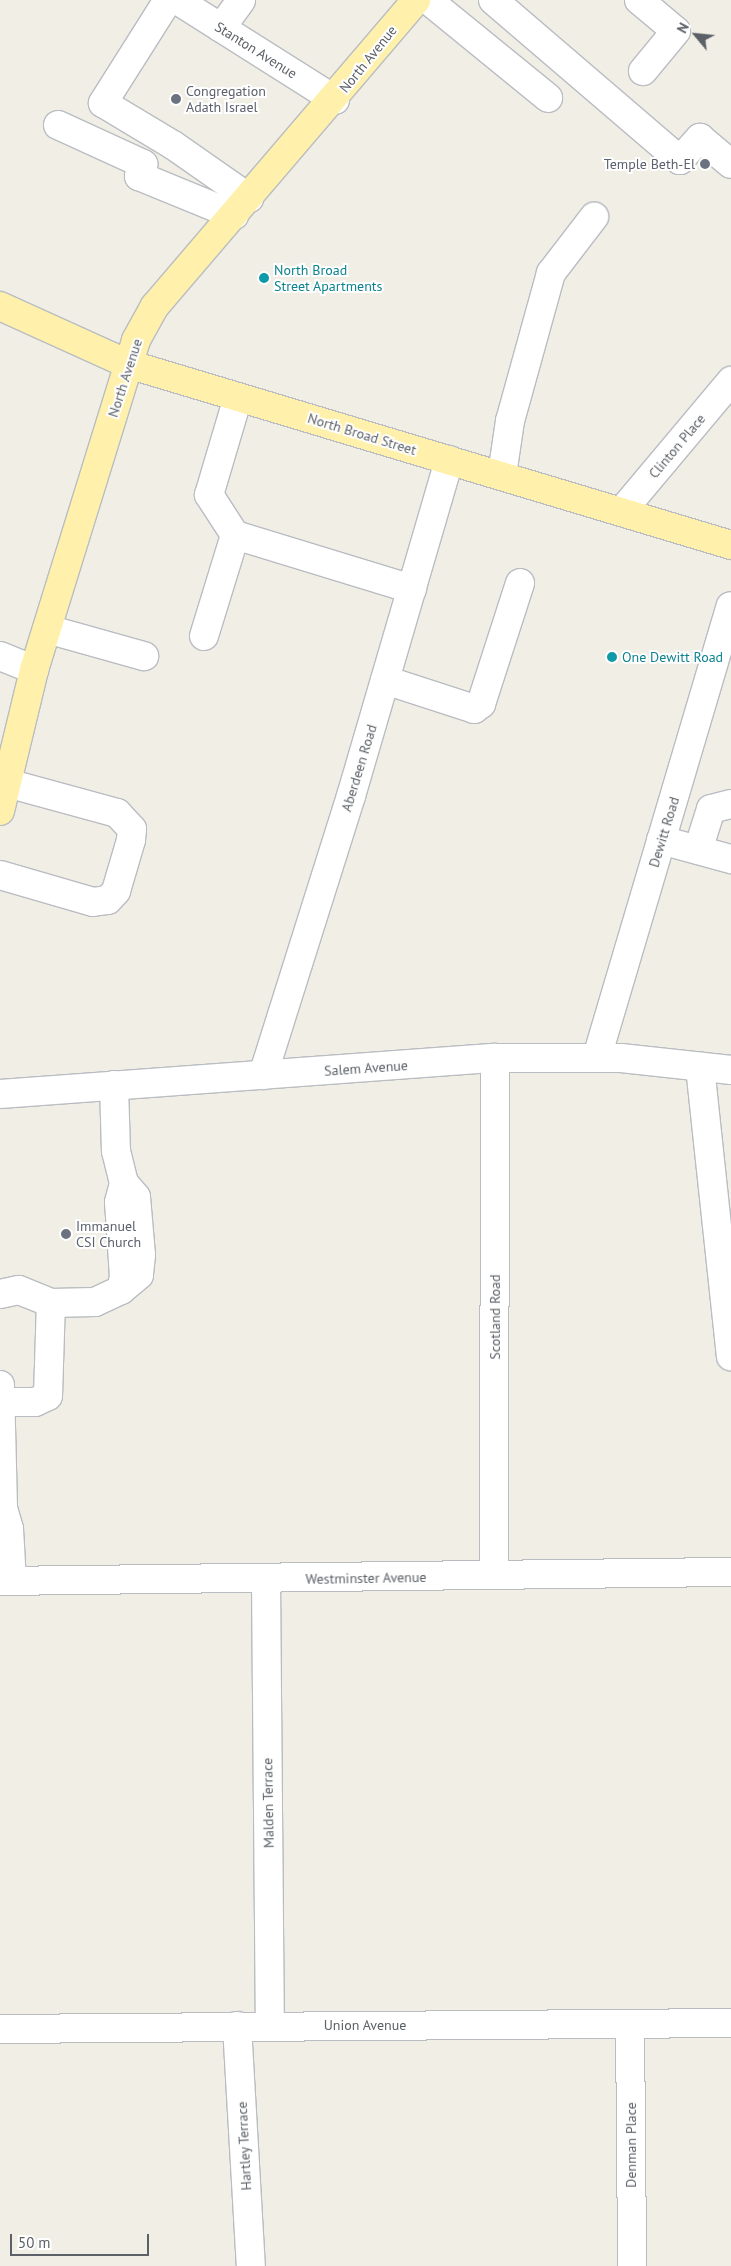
<!DOCTYPE html>
<style>
body{margin:0}
#map{position:relative;width:731px;height:2266px;overflow:hidden;background:#f1eee5;font-family:"PT Sans",sans-serif}
div>[style]{position:absolute}
.roads{filter:drop-shadow(1px 0 #b9bdc2) drop-shadow(-1px 0 #b9bdc2) drop-shadow(0 1px #b9bdc2) drop-shadow(0 -1px #b9bdc2)}
.minor>*{height:28px;margin:-14px;padding:0 14px;transform-origin:14px;border-radius:14px;background:#fff}
.major>*{height:28px;margin:-14px;padding:0 14px;transform-origin:14px;border-radius:14px;background:#fff1ab}
.dots>*{width:14px;height:14px;translate:-50% -50%;box-sizing:border-box;border:2px solid #fff;border-radius:50%}
span{translate:-50% -50%;white-space:nowrap;text-align:center;line-height:1.15;-webkit-text-stroke:4px #fff;paint-order:stroke}
.street-label{font-size:14px;color:#5c6167}
.worship-label{font-size:14px;color:#5b616d}
.left{translate:0 -50%;text-align:left}
.right{translate:-100% -50%;text-align:right}
.culture-label{font-size:14px;color:#0d838f}
.north{position:absolute;left:671px;top:10px;width:50px;height:50px;-webkit-text-stroke:4px #fff;paint-order:stroke;rotate:298deg;font-size:14px;font-weight:700;line-height:20px;text-align:center;color:#5c6167}
.north::after{content:'';display:block;margin:auto;width:18px;height:22px;background:#5c6167;clip-path:polygon(50% 0,100% 100%,50% 72%,0 100%)}
.scale{position:absolute;left:10px;top:2234px;width:139px;height:22px;box-sizing:border-box;border:2px solid #5c6167;border-top:0;padding-left:6px;font-size:15px;line-height:18px;white-space:nowrap;color:#5c6167;-webkit-text-stroke:4px #fff;paint-order:stroke}
</style>
<div id="map">
<div class="roads">
<div class="minor">
<div style="left:168px;top:0;width:122px;rotate:122.3deg"></div>
<div style="left:103px;top:103px;width:82px;rotate:31deg"></div>
<div style="left:173px;top:145px;width:93px;rotate:34.9deg"></div>
<div style="left:177px;top:0;width:187px;rotate:32.3deg"></div>
<div style="left:428px;top:0;width:155px;rotate:39.2deg"></div>
<div style="left:493px;top:0;width:246px;rotate:40.6deg"></div>
<div style="left:680px;top:160px;width:30px;rotate:-48deg"></div>
<div style="left:700px;top:138px;width:40px;rotate:40deg"></div>
<div style="left:639px;top:0;width:48px;rotate:40deg"></div>
<div style="left:676px;top:31px;width:52px;rotate:129.5deg"></div>
<div style="left:221px;top:28px;width:34px;rotate:-54deg"></div>
<div style="left:58px;top:125px;width:94px;rotate:24.6deg"></div>
<div style="left:143px;top:164px;width:13px;rotate:108deg"></div>
<div style="left:139px;top:176px;width:103px;rotate:22.3deg"></div>
<div style="left:502px;top:475px;width:55px;rotate:-81.6deg"></div>
<div style="left:510px;top:421px;width:154px;rotate:-74.5deg"></div>
<div style="left:551px;top:273px;width:71px;rotate:-52.5deg"></div>
<div style="left:622px;top:511px;width:170px;rotate:-50deg"></div>
<div style="left:235px;top:535px;width:48px;rotate:-123deg"></div>
<div style="left:209px;top:495px;width:102px;rotate:-73.5deg"></div>
<div style="left:47px;top:629px;width:101px;rotate:15.6deg"></div>
<div style="left:204px;top:636px;width:106px;rotate:-72.9deg"></div>
<div style="left:235px;top:535px;width:185px;rotate:17deg"></div>
<div style="left:0;top:656px;width:37px;rotate:22deg"></div>
<div style="left:385px;top:680px;width:94px;rotate:18deg"></div>
<div style="left:474px;top:709px;width:9px;rotate:-36deg"></div>
<div style="left:481px;top:704px;width:127px;rotate:-72.1deg"></div>
<div style="left:661px;top:840px;width:73px;rotate:15.2deg"></div>
<div style="left:698px;top:850px;width:43px;rotate:-72.4deg"></div>
<div style="left:711px;top:809px;width:21px;rotate:-14deg"></div>
<div style="left:0;top:875px;width:97px;rotate:16.2deg"></div>
<div style="left:93px;top:902px;width:15px;rotate:-8deg"></div>
<div style="left:108px;top:900px;width:12px;rotate:-48deg"></div>
<div style="left:116px;top:891px;width:53px;rotate:-73.6deg"></div>
<div style="left:131px;top:840px;width:11px;rotate:-85deg"></div>
<div style="left:132px;top:829px;width:22px;rotate:-133deg"></div>
<div style="left:117px;top:813px;width:114px;rotate:-164.7deg"></div>
<div style="left:597px;top:1057px;width:470px;rotate:-73.5deg"></div>
<div style="left:700px;top:1067px;width:291px;rotate:83.9deg"></div>
<div style="left:263px;top:1075px;width:293px;rotate:-72.5deg"></div>
<div style="left:351px;top:796px;width:350px;rotate:-73.7deg"></div>
<div style="left:114px;top:1085px;width:66px;rotate:88.3deg"></div>
<div style="left:116px;top:1151px;width:33px;rotate:76deg"></div>
<div style="left:124px;top:1183px;width:18px;rotate:49deg"></div>
<div style="left:136px;top:1197px;width:58px;rotate:85.1deg"></div>
<div style="left:141px;top:1255px;width:20px;rotate:96deg"></div>
<div style="left:139px;top:1275px;width:23px;rotate:140deg"></div>
<div style="left:121px;top:1290px;width:13px;rotate:-77deg"></div>
<div style="left:124px;top:1277px;width:75px;rotate:-93.8deg"></div>
<div style="left:119px;top:1202px;width:20px;rotate:-75deg"></div>
<div style="left:0;top:1094px;width:496px;rotate:-4.2deg"></div>
<div style="left:495px;top:1058px;width:126px"></div>
<div style="left:621px;top:1058px;width:111px;rotate:6.2deg"></div>
<div style="left:0;top:1294px;width:19px;rotate:-12deg"></div>
<div style="left:19px;top:1290px;width:35px;rotate:22deg"></div>
<div style="left:0;top:1385px;width:123px;rotate:88.6deg"></div>
<div style="left:3px;top:1508px;width:22px;rotate:74deg"></div>
<div style="left:2px;top:1402px;width:33px"></div>
<div style="left:35px;top:1402px;width:14px;rotate:-25deg"></div>
<div style="left:48px;top:1396px;width:93px;rotate:-88.2deg"></div>
<div style="left:51px;top:1303px;width:44px;rotate:-1.3deg"></div>
<div style="left:95px;top:1302px;width:29px;rotate:-25deg"></div>
<div style="left:494px;top:1575px;width:517px;rotate:-89.89deg"></div>
<div style="left:266px;top:1580px;width:446px;rotate:89.5deg"></div>
<div style="left:0;top:1581px;width:731px;rotate:-0.71deg"></div>
<div style="left:3px;top:1581px;width:45px;rotate:-87.5deg"></div>
<div style="left:5px;top:1536px;width:8px;rotate:-60deg"></div>
<div style="left:9px;top:1529px;width:52px;rotate:86.7deg"></div>
<div style="left:630px;top:2024px;width:242px;rotate:89.5deg"></div>
<div style="left:237px;top:2026px;width:240px;rotate:86.7deg"></div>
<div style="left:0;top:2029px;width:731px;rotate:-0.47deg"></div>
</div>
<div class="major">
<div style="left:0;top:306px;width:141px;rotate:24.4deg"></div>
<div style="left:128px;top:364px;width:630px;rotate:16.71deg"></div>
<div style="left:0;top:811px;width:145px;rotate:-76.4deg"></div>
<div style="left:34px;top:670px;width:345px;rotate:-72.8deg"></div>
<div style="left:136px;top:340px;width:39px;rotate:-61deg"></div>
<div style="left:155px;top:306px;width:402px;rotate:-49.5deg"></div>
</div>
</div>
<div class="dots">
<div style="left:176px;top:99px;background:#6b7280"></div>
<div style="left:705px;top:164px;background:#6b7280"></div>
<div style="left:264px;top:278px;background:#0f9aa8"></div>
<div style="left:612px;top:657px;background:#0f9aa8"></div>
<div style="left:66px;top:1234px;background:#6b7280"></div>
</div>
<div class="street-label">
<span style="left:256px;top:50px;rotate:32deg">Stanton Avenue</span>
<span style="left:368px;top:59px;rotate:-51deg">North Avenue</span>
<span style="left:125px;top:378px;rotate:-72deg">North Avenue</span>
<span style="left:362px;top:434px;rotate:17deg">North Broad Street</span>
<span style="left:677px;top:446px;rotate:-50deg">Clinton Place</span>
<span style="left:359px;top:768px;rotate:-73deg">Aberdeen Road</span>
<span style="left:664px;top:832px;rotate:-73deg">Dewitt Road</span>
<span style="left:366px;top:1068px;rotate:-4deg">Salem Avenue</span>
<span style="left:495px;top:1317px;rotate:-90deg">Scotland Road</span>
<span style="left:366px;top:1578px;rotate:-1deg">Westminster Avenue</span>
<span style="left:268px;top:1803px;rotate:-91deg">Malden Terrace</span>
<span style="left:365px;top:2025px">Union Avenue</span>
<span style="left:631px;top:2145px;rotate:-90deg">Denman Place</span>
<span style="left:244px;top:2146px;rotate:-93deg">Hartley Terrace</span>
</div>
<div class="worship-label">
<span class="left" style="left:186px;top:99px">Congregation<br>Adath Israel</span>
<span class="right" style="left:695px;top:164px">Temple Beth-El</span>
<span class="left" style="left:76px;top:1234px">Immanuel<br>CSI Church</span>
</div>
<div class="culture-label">
<span class="left" style="left:274px;top:278px">North Broad<br>Street Apartments</span>
<span class="left" style="left:622px;top:657px">One Dewitt Road</span>
</div>
<div class="north">N</div>
<div class="scale">50 m</div>
</div>
